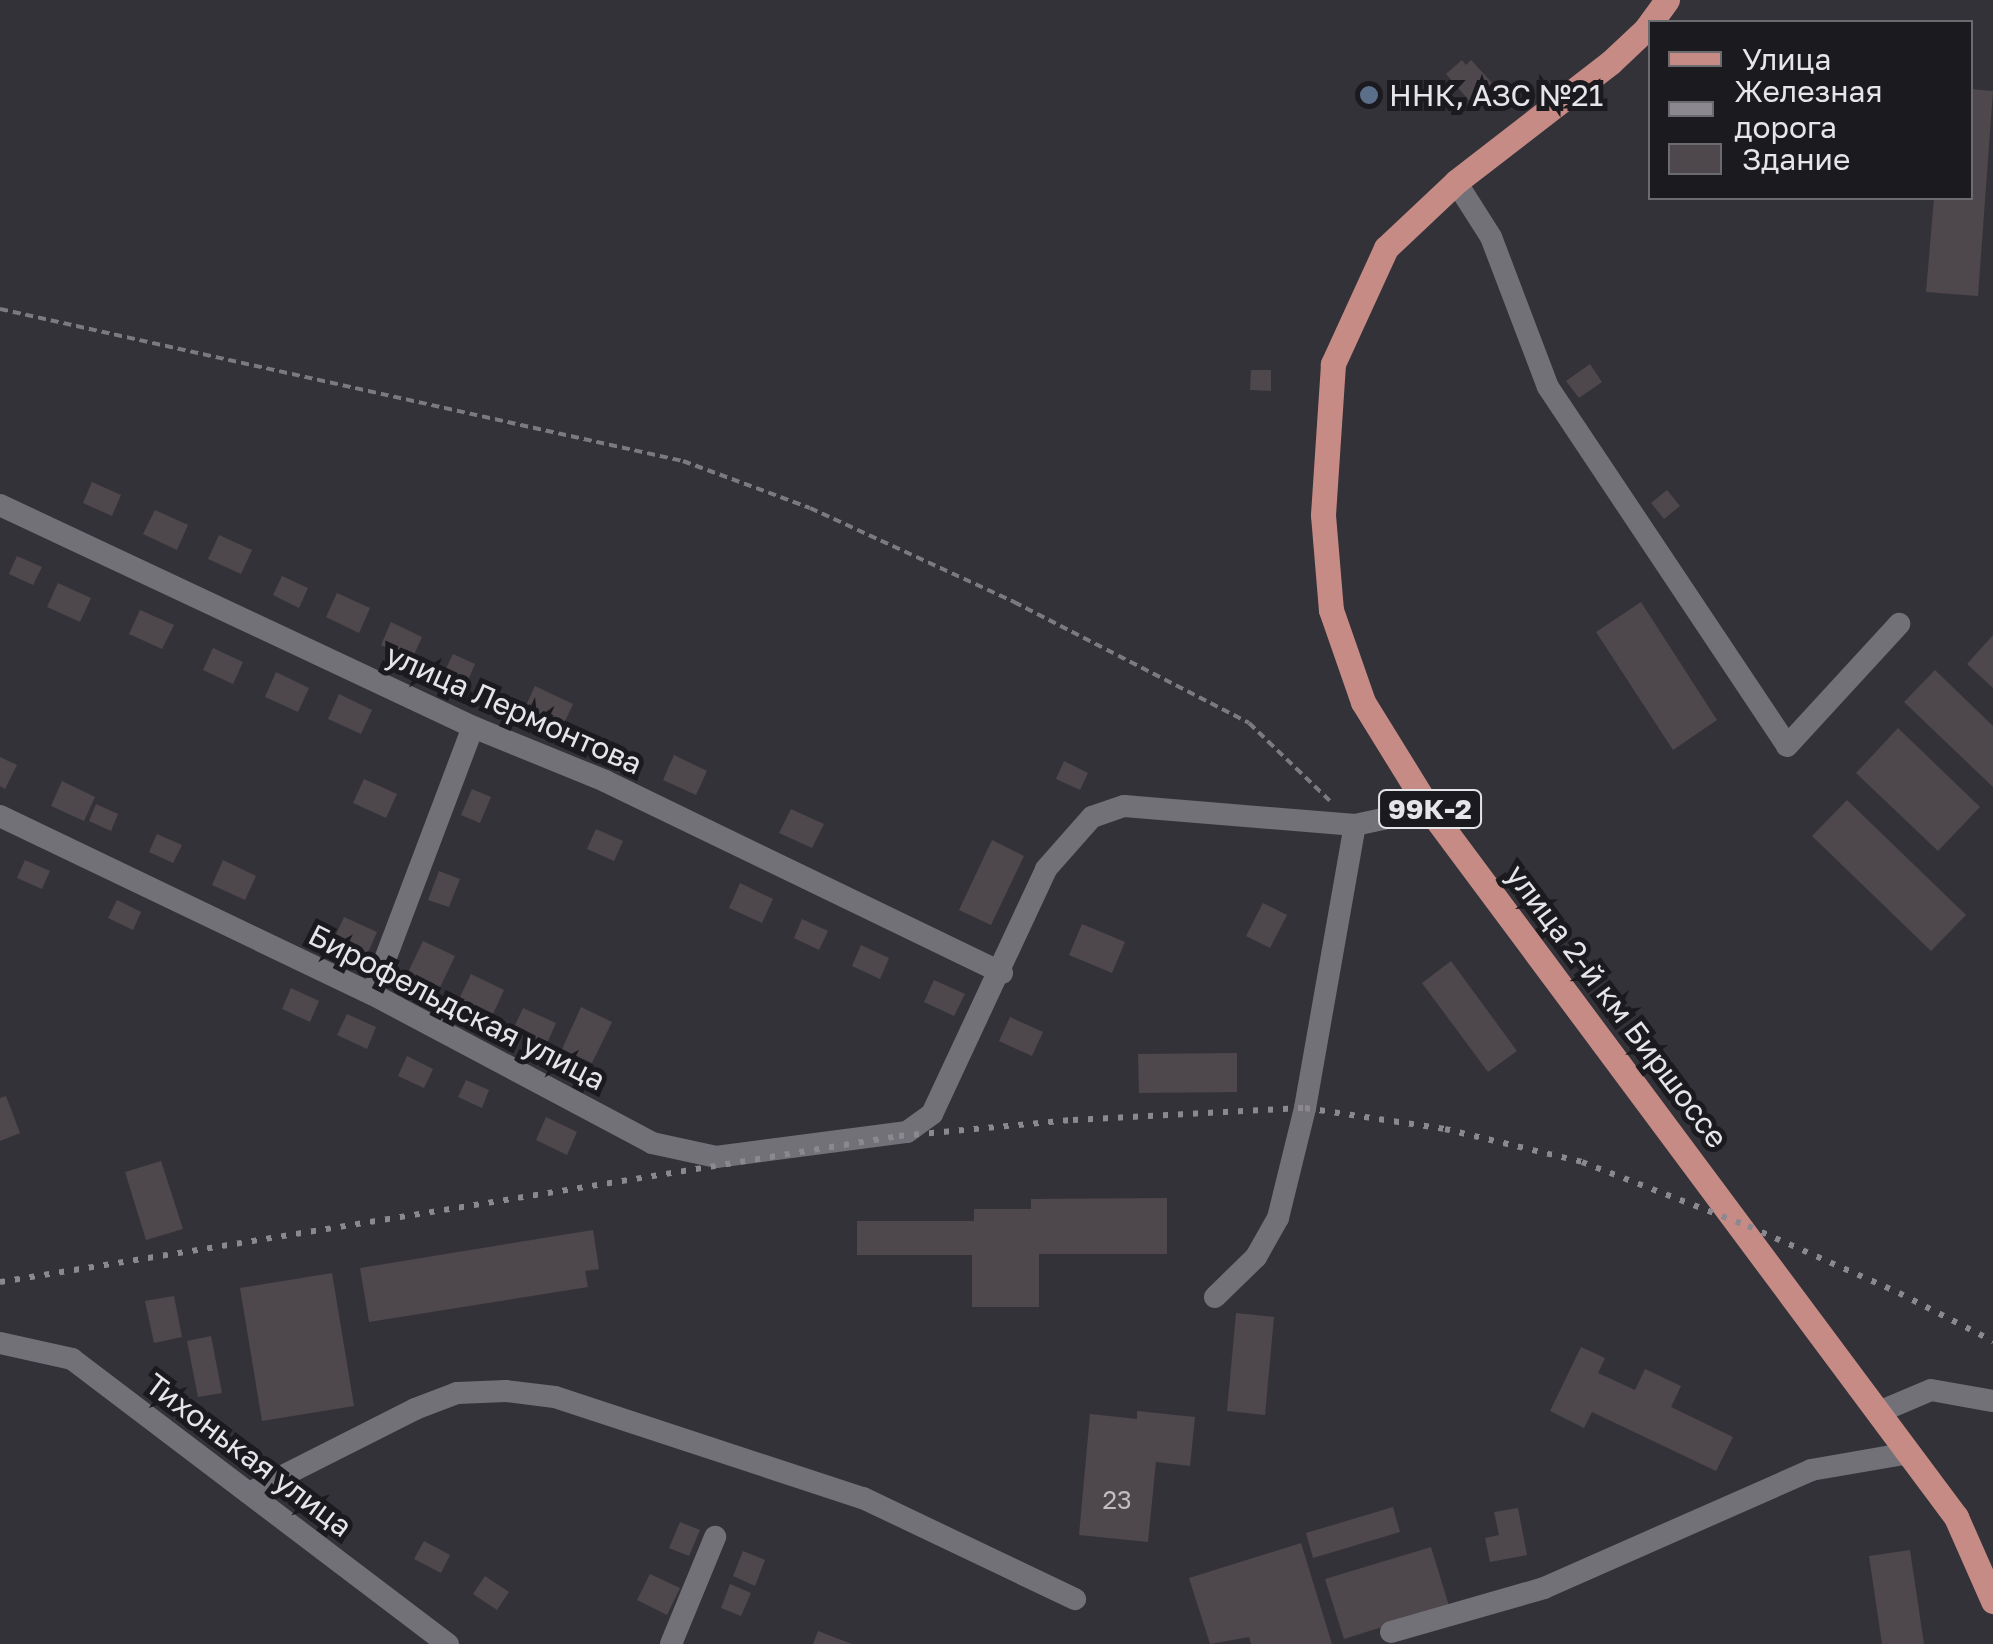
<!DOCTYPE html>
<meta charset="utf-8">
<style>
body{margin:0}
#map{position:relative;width:1993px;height:1644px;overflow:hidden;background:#343239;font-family:"Golos Text",sans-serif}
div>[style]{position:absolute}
.building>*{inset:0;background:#4e474b}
.path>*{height:4px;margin-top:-2px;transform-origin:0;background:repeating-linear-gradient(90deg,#7c7a80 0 8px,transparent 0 13px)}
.minor>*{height:22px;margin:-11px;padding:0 11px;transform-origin:11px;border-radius:11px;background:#737178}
.major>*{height:25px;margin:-12.5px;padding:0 12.5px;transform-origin:12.5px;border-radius:12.5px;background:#c78b86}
.rail>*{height:6px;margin-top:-3px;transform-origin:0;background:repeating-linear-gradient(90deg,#8b898f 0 5px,transparent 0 15px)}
.dots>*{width:28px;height:28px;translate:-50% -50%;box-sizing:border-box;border:5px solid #1b1a1e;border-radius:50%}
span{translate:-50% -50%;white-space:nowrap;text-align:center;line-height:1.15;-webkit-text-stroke:10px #1b1a1e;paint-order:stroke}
.number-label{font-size:25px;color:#c0bec2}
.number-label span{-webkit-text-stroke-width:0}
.shield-label span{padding:2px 8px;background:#1b1a1e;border:2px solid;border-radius:8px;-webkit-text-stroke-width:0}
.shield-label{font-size:28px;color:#e6e5e9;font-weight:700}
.poi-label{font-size:30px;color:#e6e5e9}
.left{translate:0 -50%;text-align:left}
.street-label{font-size:30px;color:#e6e5e9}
.legend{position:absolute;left:1648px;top:20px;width:325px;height:180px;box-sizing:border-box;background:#1b1a1e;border:2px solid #6c6b6f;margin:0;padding:12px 18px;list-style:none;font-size:30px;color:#e6e5e9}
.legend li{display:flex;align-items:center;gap:20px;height:50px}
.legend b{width:50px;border:2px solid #6c6b6f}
</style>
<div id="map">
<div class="building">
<div style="clip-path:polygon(1462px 60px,1466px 65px,1471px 60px,1495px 86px,1473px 105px,1446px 74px)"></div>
<div style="clip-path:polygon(1970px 89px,1993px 91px,1978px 296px,1926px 292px,1934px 198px,1970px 198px)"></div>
<div style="clip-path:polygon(1590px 364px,1602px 382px,1579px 398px,1566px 381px)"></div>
<div style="clip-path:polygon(1251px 370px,1271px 370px,1271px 391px,1250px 390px)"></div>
<div style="clip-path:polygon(92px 482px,121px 495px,112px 516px,83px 503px)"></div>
<div style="clip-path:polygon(1667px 490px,1680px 506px,1664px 519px,1651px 503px)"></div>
<div style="clip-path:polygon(155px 510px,188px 525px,177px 550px,143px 534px)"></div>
<div style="clip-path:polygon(219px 535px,252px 550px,241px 574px,208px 559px)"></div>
<div style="clip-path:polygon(17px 556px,42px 567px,33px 585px,9px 574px)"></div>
<div style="clip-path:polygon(282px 576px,308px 588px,299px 608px,273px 595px)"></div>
<div style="clip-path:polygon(58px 583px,91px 598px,80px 622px,47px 607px)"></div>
<div style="clip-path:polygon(337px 593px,370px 608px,359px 633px,326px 617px)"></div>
<div style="clip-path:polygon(1641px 602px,1717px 720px,1673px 750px,1596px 632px)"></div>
<div style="clip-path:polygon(140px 610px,174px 625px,162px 649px,129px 634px)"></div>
<div style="clip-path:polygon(391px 622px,422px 637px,412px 659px,381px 645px)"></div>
<div style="clip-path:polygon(1993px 635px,1993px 688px,1967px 664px)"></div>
<div style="clip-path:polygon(213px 648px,243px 662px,233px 684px,203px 670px)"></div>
<div style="clip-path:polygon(453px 654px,475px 664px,466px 685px,443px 675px)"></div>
<div style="clip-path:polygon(1935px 670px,1993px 726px,1993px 787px,1904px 702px)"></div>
<div style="clip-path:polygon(276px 672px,309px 688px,298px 712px,265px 697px)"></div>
<div style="clip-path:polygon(535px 686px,573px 704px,560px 732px,522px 714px)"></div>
<div style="clip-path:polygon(339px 694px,372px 710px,361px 734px,328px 719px)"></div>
<div style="clip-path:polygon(1898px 728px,1980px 807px,1938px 851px,1856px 773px)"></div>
<div style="clip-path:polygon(674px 755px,707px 771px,696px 795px,663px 780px)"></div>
<div style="clip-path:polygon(0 757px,17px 765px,5px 789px,0 786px)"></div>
<div style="clip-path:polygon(1064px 761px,1088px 773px,1080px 790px,1056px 779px)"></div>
<div style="clip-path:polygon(364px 779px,397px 794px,386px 818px,353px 803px)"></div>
<div style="clip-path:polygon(62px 781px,95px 797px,84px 821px,51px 806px)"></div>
<div style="clip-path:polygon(472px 789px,491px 797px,480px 823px,461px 815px)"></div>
<div style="clip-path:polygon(1847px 800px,1966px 915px,1931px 951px,1812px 836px)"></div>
<div style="clip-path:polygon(96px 804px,118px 814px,111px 831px,89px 821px)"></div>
<div style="clip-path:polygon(791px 809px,824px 824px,812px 848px,779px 833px)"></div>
<div style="clip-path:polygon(596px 829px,623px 841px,614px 861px,587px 849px)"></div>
<div style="clip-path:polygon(157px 834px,182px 845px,173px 863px,149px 852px)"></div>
<div style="clip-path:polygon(992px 840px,1024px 856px,991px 925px,959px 910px)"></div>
<div style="clip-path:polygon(25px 860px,50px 871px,42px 889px,17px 878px)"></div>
<div style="clip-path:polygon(223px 860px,256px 876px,245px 900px,212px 885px)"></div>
<div style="clip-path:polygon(439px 871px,460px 879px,449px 907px,428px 900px)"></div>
<div style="clip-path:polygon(740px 883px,773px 899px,762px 923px,729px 908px)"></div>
<div style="clip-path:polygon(117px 900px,141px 912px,133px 930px,108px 918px)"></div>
<div style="clip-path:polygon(1263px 903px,1287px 915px,1270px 948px,1246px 936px)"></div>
<div style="clip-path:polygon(344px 917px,377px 932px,366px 957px,333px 941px)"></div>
<div style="clip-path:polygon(802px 919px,828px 931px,819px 950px,794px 938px)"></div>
<div style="clip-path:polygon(1082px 924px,1125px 942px,1112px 973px,1069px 955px)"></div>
<div style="clip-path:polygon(423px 941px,455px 956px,434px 1000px,402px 985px)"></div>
<div style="clip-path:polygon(861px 945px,889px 958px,880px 979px,852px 966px)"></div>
<div style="clip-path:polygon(1451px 961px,1517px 1051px,1488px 1072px,1422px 983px)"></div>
<div style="clip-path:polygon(471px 974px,504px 990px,493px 1014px,459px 999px)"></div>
<div style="clip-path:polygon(934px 980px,965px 994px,954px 1016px,924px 1002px)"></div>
<div style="clip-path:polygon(291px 988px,319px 1001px,310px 1022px,282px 1009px)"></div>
<div style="clip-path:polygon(581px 1007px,612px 1022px,592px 1063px,562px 1049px)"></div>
<div style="clip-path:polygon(523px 1008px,556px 1023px,545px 1048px,512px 1032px)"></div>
<div style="clip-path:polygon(347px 1014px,376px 1027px,367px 1049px,337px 1035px)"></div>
<div style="clip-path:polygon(1010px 1017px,1043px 1032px,1032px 1056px,999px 1041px)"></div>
<div style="clip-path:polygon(1237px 1053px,1237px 1092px,1139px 1093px,1138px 1054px)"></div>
<div style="clip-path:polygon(407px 1056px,433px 1069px,424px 1088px,398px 1076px)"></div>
<div style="clip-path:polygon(466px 1080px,489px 1090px,482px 1108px,458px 1097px)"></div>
<div style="clip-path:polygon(6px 1096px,20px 1133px,0 1141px,0 1098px)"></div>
<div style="clip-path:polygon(546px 1117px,577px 1132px,567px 1155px,536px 1140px)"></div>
<div style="clip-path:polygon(161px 1161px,183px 1229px,146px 1240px,125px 1172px)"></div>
<div style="clip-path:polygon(1167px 1198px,1167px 1254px,1039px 1254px,1039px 1307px,972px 1307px,972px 1255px,857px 1255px,857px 1221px,974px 1221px,974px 1209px,1031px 1209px,1031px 1199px)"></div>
<div style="clip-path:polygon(593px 1230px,599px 1269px,585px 1271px,588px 1287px,369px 1322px,360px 1268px)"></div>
<div style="clip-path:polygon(332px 1273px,354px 1406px,262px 1421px,240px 1288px)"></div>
<div style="clip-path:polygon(174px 1296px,182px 1337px,154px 1343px,145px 1301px)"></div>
<div style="clip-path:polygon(1236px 1313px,1274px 1317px,1265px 1415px,1227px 1411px)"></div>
<div style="clip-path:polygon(211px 1336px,222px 1393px,198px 1397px,187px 1341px)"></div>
<div style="clip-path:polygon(1581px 1347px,1605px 1358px,1598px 1373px,1635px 1390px,1645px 1369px,1681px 1386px,1671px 1407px,1733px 1437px,1716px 1471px,1592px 1412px,1584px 1428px,1550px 1411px)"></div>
<div style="clip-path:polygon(1137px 1411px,1195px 1417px,1190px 1466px,1156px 1462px,1148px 1542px,1079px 1535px,1090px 1414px,1137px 1419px)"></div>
<div style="clip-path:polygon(1393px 1507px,1400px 1532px,1313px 1558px,1306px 1533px)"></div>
<div style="clip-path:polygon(1518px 1508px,1527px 1555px,1490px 1562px,1485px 1538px,1499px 1535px,1494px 1512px)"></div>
<div style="clip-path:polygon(680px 1522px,700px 1530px,689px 1556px,669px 1548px)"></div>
<div style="clip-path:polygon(424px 1541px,450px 1555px,441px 1573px,414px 1559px)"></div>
<div style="clip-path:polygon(1301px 1543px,1332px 1644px,1251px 1644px,1249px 1637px,1210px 1644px,1189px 1578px)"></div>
<div style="clip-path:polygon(1431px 1547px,1449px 1606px,1344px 1639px,1325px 1579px)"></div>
<div style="clip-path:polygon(1910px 1550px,1924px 1644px,1882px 1644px,1869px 1556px)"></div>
<div style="clip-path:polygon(743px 1551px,765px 1560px,755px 1586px,733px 1576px)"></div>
<div style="clip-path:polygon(650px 1574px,680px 1588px,667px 1615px,637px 1600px)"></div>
<div style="clip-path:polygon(485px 1576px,509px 1592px,497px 1610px,473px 1594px)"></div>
<div style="clip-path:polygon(730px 1584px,751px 1593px,741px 1616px,721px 1608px)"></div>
<div style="clip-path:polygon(818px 1631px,852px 1644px,813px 1644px)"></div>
</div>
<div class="path">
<div style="left:0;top:309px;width:700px;rotate:12.55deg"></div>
<div style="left:683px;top:461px;width:135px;rotate:20.3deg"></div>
<div style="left:810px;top:508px;width:225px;rotate:24.7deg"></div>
<div style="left:1014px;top:602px;width:264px;rotate:27.2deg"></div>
<div style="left:1249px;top:723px;width:112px;rotate:43.9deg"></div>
</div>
<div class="minor">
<div style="left:1456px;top:182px;width:65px;rotate:57.5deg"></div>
<div style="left:1491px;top:237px;width:160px;rotate:69.2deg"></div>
<div style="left:1548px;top:387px;width:431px;rotate:56.3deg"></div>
<div style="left:1787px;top:746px;width:166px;rotate:-47.4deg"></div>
<div style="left:0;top:505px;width:523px;rotate:25.14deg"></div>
<div style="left:473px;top:727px;width:143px;rotate:22.2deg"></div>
<div style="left:605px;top:781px;width:441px;rotate:25.8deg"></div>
<div style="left:0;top:816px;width:412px;rotate:25.6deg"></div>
<div style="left:372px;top:994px;width:317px;rotate:28deg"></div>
<div style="left:652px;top:1143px;width:66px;rotate:12.3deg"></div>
<div style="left:716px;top:1157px;width:193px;rotate:-7.5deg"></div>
<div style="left:907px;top:1132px;width:31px;rotate:-36deg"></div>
<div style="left:932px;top:1114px;width:270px;rotate:-65deg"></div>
<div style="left:1046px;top:869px;width:69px;rotate:-48.5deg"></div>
<div style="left:1092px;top:817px;width:34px;rotate:-19deg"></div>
<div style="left:1124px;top:806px;width:232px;rotate:4.7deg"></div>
<div style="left:1355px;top:825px;width:76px;rotate:-12.2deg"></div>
<div style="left:372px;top:994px;width:285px;rotate:-69.3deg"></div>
<div style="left:1215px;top:1297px;width:57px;rotate:-44.3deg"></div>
<div style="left:1256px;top:1257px;width:45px;rotate:-60.6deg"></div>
<div style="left:1278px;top:1218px;width:113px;rotate:-76.2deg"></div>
<div style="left:1305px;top:1108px;width:287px;rotate:-80deg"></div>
<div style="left:0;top:1343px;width:74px;rotate:12.5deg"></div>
<div style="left:72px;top:1359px;width:472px;rotate:37.2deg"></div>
<div style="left:1879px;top:1412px;width:56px;rotate:-22.9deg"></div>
<div style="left:1931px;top:1390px;width:63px;rotate:10.1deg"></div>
<div style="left:249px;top:1493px;width:186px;rotate:-26.8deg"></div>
<div style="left:415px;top:1409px;width:45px;rotate:-20.9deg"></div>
<div style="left:457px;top:1393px;width:49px;rotate:-2.3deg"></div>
<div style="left:506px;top:1391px;width:49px;rotate:7deg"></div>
<div style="left:555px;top:1397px;width:324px;rotate:18.2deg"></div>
<div style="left:863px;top:1498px;width:235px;rotate:25.5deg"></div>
<div style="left:1391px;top:1632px;width:159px;rotate:-16deg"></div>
<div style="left:1544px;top:1588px;width:292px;rotate:-23.8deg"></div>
<div style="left:1811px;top:1470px;width:99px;rotate:-9.8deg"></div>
<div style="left:671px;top:1644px;width:116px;rotate:-67.6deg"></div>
</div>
<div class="major">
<div style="left:1667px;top:0;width:36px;rotate:126deg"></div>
<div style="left:1646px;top:29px;width:48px;rotate:136.7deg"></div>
<div style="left:1611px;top:62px;width:196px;rotate:142.3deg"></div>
<div style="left:1456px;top:182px;width:96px;rotate:136.7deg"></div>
<div style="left:1386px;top:248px;width:128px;rotate:114.6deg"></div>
<div style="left:1333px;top:364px;width:151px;rotate:93.8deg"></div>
<div style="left:1323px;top:515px;width:95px;rotate:85.2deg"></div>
<div style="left:1331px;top:610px;width:97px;rotate:70.8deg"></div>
<div style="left:1363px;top:702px;width:126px;rotate:58.3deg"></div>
<div style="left:1429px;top:809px;width:883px;rotate:53.34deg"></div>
<div style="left:1956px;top:1517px;width:92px;rotate:66.2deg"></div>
</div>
<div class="rail">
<div style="left:0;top:1282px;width:911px;rotate:-9.22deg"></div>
<div style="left:899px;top:1136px;width:175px;rotate:-5.3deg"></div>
<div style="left:1073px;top:1120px;width:232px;rotate:-3deg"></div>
<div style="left:1305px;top:1108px;width:142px;rotate:8.5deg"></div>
<div style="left:1445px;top:1129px;width:141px;rotate:13.5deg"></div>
<div style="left:1582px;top:1162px;width:178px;rotate:21.1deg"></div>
<div style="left:1748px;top:1226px;width:165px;rotate:23.9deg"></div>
<div style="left:1899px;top:1293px;width:106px;rotate:27.1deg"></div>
</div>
<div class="dots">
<div style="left:1369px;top:95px;background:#5c6f8a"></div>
</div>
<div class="number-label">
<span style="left:1117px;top:1500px">23</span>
</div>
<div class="shield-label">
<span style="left:1430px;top:809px">99К-2</span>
</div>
<div class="poi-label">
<span class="left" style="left:1389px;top:95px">ННК, АЗС №21</span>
</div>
<div class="street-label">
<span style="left:514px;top:709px;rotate:24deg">улица Лермонтова</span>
<span style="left:1617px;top:1006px;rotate:53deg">улица 2-й км Биршоссе</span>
<span style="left:457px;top:1007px;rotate:27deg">Бирофельдская улица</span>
<span style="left:249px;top:1455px;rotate:37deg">Тихонькая улица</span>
</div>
<ul class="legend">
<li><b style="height:12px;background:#c78b86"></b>Улица</li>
<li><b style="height:12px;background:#8b898f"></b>Железная дорога</li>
<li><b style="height:28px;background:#4e474b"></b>Здание</li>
</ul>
</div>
